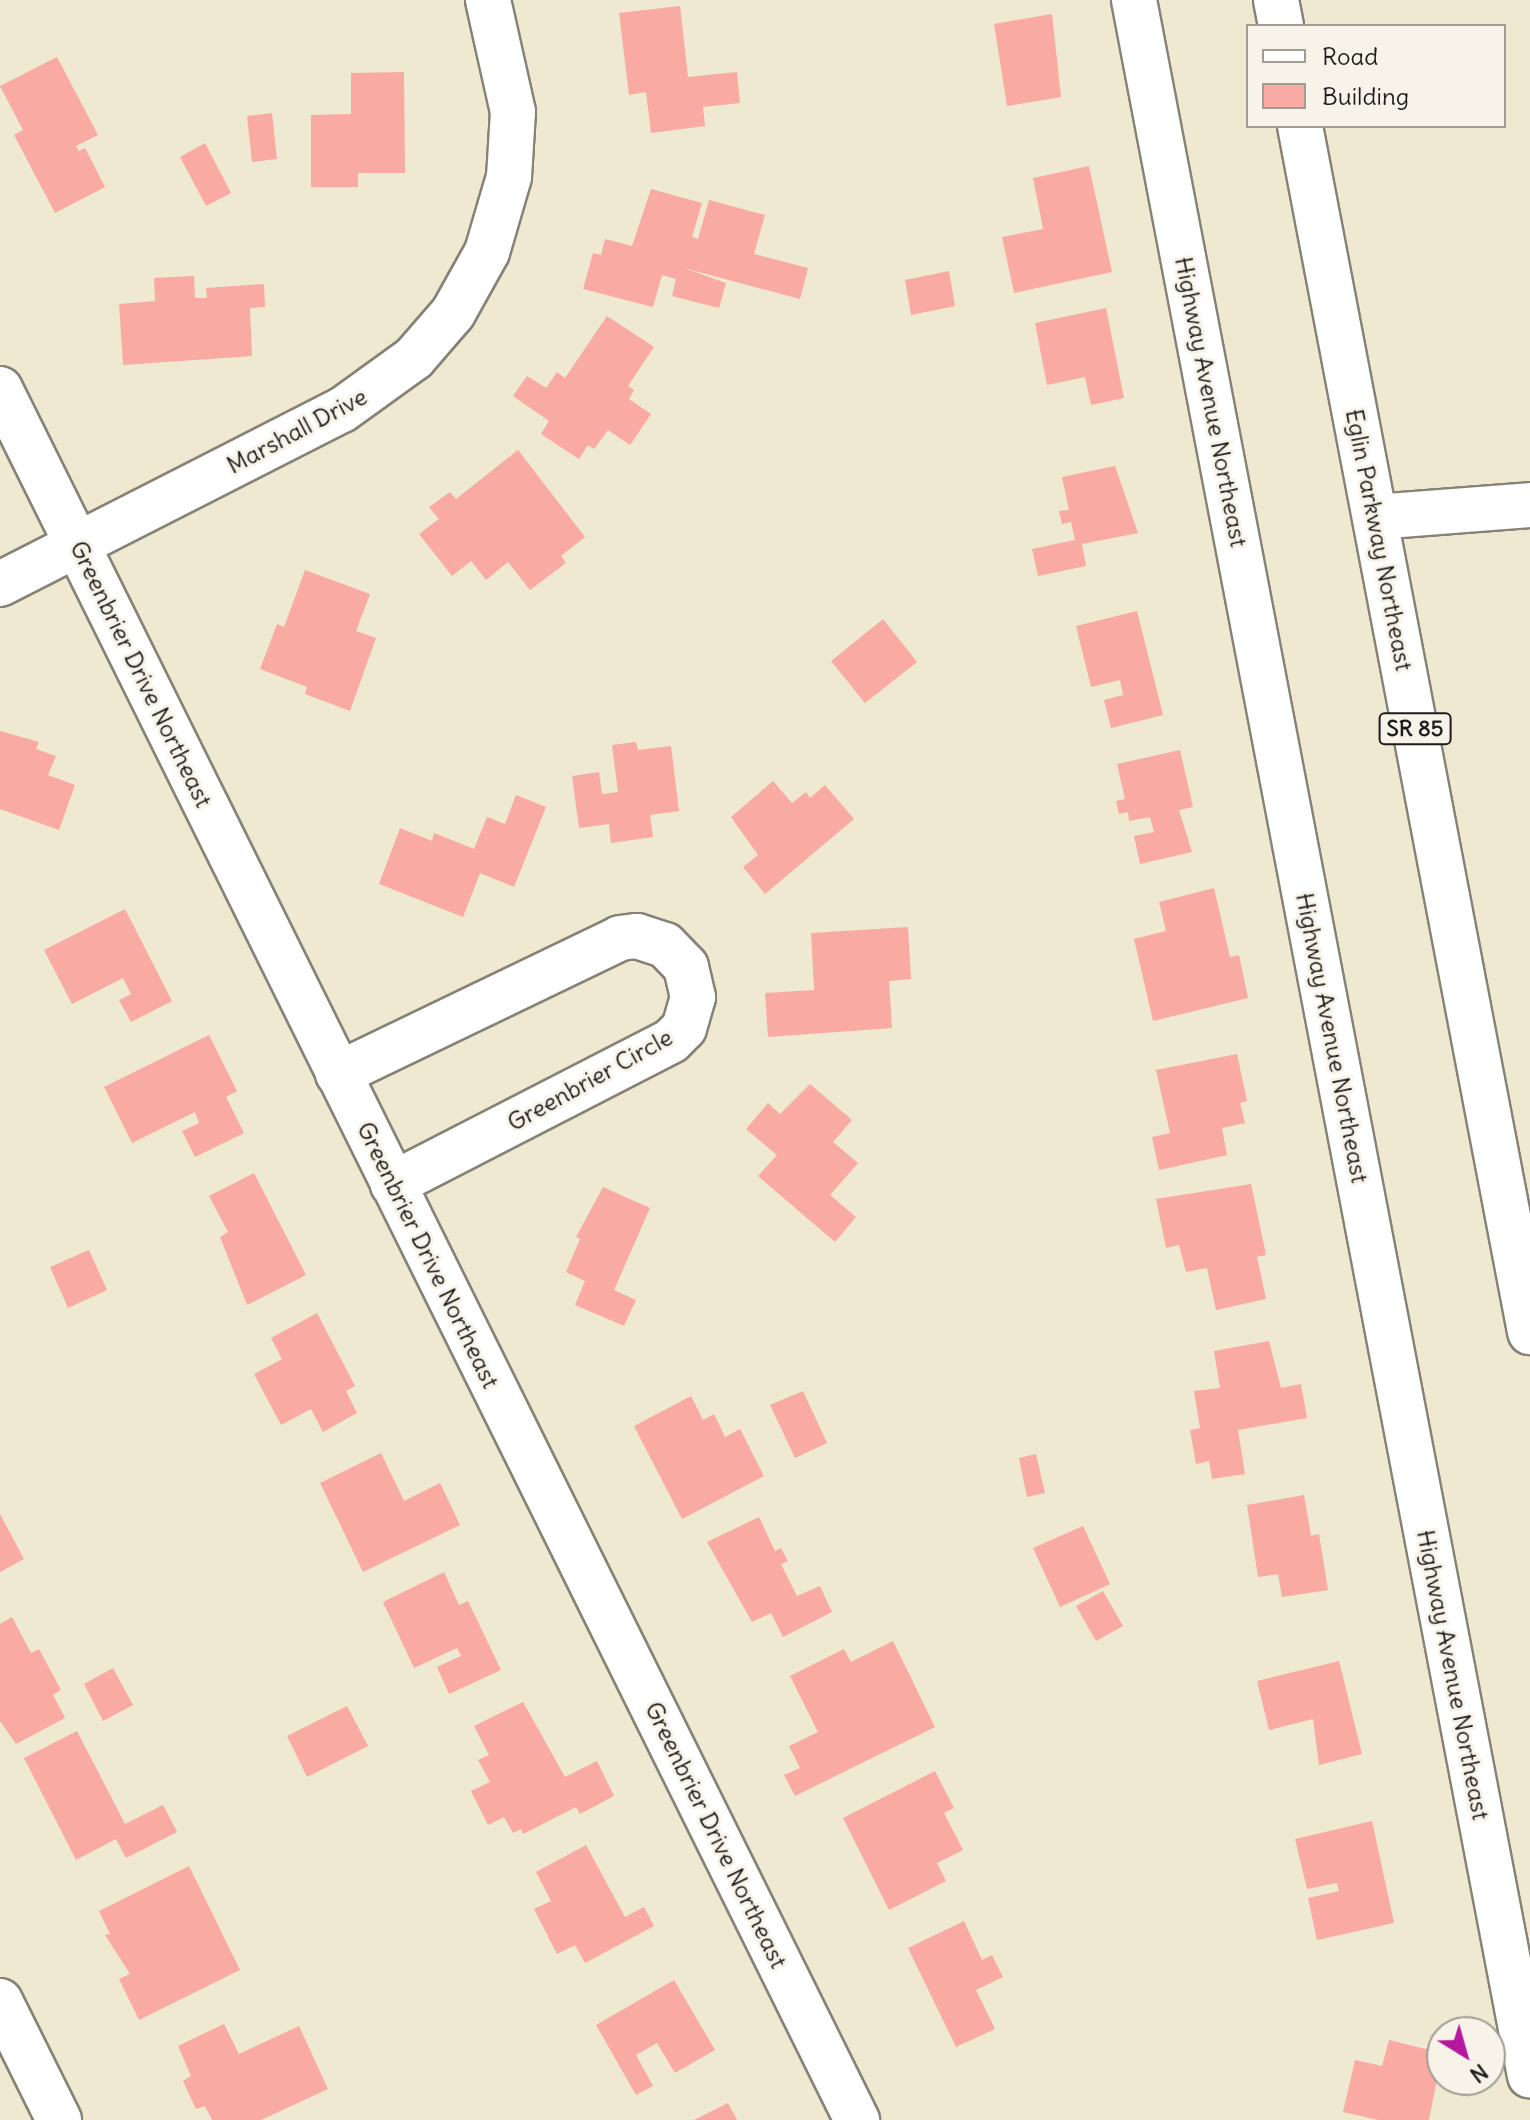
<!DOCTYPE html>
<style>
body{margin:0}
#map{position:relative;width:1530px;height:2120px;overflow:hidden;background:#f0e9d1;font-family:Delius,sans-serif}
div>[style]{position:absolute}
.building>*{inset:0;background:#f9aaa2}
.roads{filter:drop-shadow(2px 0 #868276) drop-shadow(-2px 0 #868276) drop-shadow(0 2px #868276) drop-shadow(0 -2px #868276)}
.minor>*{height:44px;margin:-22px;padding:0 22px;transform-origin:22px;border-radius:22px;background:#fff}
.highway>*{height:44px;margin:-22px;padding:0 22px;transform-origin:22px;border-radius:22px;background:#fff}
span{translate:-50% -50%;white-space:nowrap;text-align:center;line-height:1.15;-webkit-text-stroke:6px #f7f3e8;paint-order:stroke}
.shield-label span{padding:2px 6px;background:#f7f3e8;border:2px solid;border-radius:6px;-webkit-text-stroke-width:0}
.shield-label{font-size:22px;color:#1c1c1c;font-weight:700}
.street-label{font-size:24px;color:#1c1c1c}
.legend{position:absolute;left:1246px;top:24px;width:260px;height:104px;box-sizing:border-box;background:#f7f3e8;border:2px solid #9f9d96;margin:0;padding:10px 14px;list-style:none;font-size:24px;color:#1c1c1c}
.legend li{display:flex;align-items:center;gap:16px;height:40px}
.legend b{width:40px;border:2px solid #9f9d96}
.north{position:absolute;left:1426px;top:2016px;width:80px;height:80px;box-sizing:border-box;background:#f7f3e8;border:2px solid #9f9d96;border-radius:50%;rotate:143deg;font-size:22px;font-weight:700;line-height:32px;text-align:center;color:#1c1c1c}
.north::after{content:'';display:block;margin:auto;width:28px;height:36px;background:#b5179e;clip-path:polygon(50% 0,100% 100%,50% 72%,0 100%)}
</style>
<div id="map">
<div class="building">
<div style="clip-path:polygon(680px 6px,688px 77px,737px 72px,740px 103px,703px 107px,705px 126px,651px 133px,646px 92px,629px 95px,619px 13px)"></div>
<div style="clip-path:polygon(1052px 14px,1061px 97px,1007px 106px,994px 24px)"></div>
<div style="clip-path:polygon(57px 57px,98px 135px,76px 146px,79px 151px,85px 148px,105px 187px,55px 213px,14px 135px,23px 130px,0 86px)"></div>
<div style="clip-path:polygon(404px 72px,405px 173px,358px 173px,358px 187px,311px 187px,311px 115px,351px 114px,351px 73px)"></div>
<div style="clip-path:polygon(272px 113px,277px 159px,252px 162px,247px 116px)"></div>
<div style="clip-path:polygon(205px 143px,231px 193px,206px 206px,180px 157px)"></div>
<div style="clip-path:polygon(1089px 166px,1112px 272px,1014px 293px,1002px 237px,1043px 229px,1033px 178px)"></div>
<div style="clip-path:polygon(651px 189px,702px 203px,692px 237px,698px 239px,709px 200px,765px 215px,754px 254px,808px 268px,800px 299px,684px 268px,726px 283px,719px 308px,672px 296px,676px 279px,662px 275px,653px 307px,583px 289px,593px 253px,601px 255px,605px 239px,632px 246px)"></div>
<div style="clip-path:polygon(949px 271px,955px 306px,911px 315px,905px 280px)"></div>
<div style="clip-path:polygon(194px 276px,195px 298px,207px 298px,206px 288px,264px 284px,265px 307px,250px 308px,252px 356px,123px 365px,119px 304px,155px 301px,154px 278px)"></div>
<div style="clip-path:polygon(1106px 308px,1124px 398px,1091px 405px,1085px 377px,1047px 385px,1035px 323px)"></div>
<div style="clip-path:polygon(607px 316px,654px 347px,628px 386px,634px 390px,629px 399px,651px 414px,630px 445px,608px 430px,594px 449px,588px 445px,579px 459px,541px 434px,549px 421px,513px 396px,527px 376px,546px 388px,557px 372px,565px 378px)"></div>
<div style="clip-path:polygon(518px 450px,585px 537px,561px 556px,566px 563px,530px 590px,508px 562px,486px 580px,471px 561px,452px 576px,419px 534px,439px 519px,429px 507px,450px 492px,456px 499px)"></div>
<div style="clip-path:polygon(1115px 466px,1138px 533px,1082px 544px,1086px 566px,1038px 576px,1032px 549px,1075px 540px,1071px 522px,1062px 524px,1059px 511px,1069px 510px,1062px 477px)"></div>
<div style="clip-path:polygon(305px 570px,370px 594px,356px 631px,376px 638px,350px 711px,305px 694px,307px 687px,260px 669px,277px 624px,284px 627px)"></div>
<div style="clip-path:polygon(1137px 611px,1163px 715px,1111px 728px,1104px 700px,1123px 695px,1120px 680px,1091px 687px,1076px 626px)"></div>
<div style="clip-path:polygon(883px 619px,917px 662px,865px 703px,831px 661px)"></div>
<div style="clip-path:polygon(0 731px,39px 742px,36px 749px,56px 756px,48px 775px,75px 785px,59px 830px,0 809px)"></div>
<div style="clip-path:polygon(636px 742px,638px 750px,671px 746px,679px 811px,650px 815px,653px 837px,611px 843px,609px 824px,579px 828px,572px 776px,599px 772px,602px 794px,618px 792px,612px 745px)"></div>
<div style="clip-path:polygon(1180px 750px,1193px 807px,1179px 810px,1192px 852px,1140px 864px,1134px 836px,1154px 832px,1150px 817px,1129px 821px,1128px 812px,1119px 814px,1116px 801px,1125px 799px,1117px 764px)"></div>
<div style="clip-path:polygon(773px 781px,792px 803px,806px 792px,810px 798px,825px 785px,854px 819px,765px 894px,743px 867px,758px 855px,731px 817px)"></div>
<div style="clip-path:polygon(516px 795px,546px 807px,514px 887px,480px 873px,463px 917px,379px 884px,400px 828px,432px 841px,434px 833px,474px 849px,487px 817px,505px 824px)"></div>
<div style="clip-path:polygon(1214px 888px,1230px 957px,1239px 955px,1248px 998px,1153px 1021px,1134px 939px,1166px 931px,1159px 902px)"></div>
<div style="clip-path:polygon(125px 909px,172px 1001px,131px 1022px,119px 1000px,131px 994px,123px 978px,72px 1004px,44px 950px)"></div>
<div style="clip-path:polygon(908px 927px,911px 979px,889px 981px,892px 1028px,768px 1037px,765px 993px,814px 990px,811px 933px)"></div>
<div style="clip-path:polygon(209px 1035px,237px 1091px,226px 1097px,244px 1133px,195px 1157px,182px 1131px,199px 1123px,195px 1112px,132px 1143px,104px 1087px)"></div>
<div style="clip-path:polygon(1237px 1054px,1247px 1101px,1240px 1103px,1245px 1123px,1222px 1128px,1227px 1155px,1159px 1170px,1152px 1137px,1170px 1133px,1156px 1070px)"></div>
<div style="clip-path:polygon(810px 1084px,852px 1120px,833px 1142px,858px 1163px,830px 1195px,856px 1217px,835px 1242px,758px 1176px,777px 1155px,746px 1129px,768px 1103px,780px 1114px)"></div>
<div style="clip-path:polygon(254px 1173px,306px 1275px,247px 1305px,220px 1237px,228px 1232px,209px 1196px)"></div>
<div style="clip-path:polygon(1251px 1184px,1266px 1255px,1257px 1257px,1266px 1299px,1216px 1310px,1207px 1268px,1186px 1272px,1179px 1245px,1166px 1248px,1156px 1199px)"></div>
<div style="clip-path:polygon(603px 1187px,650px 1208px,614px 1290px,636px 1300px,624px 1326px,575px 1305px,585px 1281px,566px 1272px,580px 1239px,576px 1237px)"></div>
<div style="clip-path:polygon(89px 1250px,107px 1290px,68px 1308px,50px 1267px)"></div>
<div style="clip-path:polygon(317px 1313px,355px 1386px,346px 1391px,357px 1413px,323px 1432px,311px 1409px,281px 1425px,254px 1374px,282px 1359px,271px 1338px)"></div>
<div style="clip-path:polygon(1269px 1341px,1281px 1388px,1301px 1384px,1307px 1418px,1238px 1430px,1245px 1474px,1212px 1479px,1209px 1461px,1196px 1464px,1190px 1430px,1200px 1428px,1194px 1391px,1220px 1388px,1214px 1351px)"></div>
<div style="clip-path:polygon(803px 1391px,827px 1443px,795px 1458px,770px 1405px)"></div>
<div style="clip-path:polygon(691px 1396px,703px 1420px,714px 1414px,725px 1437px,740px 1429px,764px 1476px,682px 1519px,634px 1426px)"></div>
<div style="clip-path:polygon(381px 1453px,404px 1501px,440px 1483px,460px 1525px,363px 1572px,320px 1483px)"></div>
<div style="clip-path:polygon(1036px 1454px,1045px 1493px,1027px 1497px,1019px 1458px)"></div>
<div style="clip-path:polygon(1304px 1495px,1311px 1536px,1319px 1534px,1328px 1590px,1282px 1597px,1278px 1574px,1258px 1577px,1247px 1505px)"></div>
<div style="clip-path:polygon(0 1514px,24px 1559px,0 1572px)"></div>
<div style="clip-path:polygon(759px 1517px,775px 1551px,781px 1548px,788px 1561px,781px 1564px,797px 1596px,820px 1586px,832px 1612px,783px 1637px,771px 1613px,752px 1622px,707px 1542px)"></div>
<div style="clip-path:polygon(1083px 1526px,1110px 1584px,1060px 1607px,1033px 1548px)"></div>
<div style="clip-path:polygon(444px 1572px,459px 1605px,468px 1601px,501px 1670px,449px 1694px,437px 1667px,461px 1656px,457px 1648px,414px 1668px,383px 1602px)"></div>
<div style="clip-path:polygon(1103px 1591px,1123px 1626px,1096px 1641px,1076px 1606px)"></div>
<div style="clip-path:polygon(12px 1617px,31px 1653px,39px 1649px,61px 1690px,53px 1695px,65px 1718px,16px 1744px,0 1721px,0 1624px)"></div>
<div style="clip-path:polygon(893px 1641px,935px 1727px,795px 1796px,784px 1775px,800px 1768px,789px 1746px,818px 1732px,790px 1676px,844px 1649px,851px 1662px)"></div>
<div style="clip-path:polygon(1339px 1661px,1362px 1754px,1319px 1765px,1313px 1719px,1269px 1730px,1257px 1681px)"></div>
<div style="clip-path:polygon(113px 1668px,133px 1705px,103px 1721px,84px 1684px)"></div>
<div style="clip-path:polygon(523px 1702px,565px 1777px,597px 1761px,614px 1796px,580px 1814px,576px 1807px,523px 1834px,521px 1829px,513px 1833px,504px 1817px,488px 1825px,471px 1791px,490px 1782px,478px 1760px,489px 1755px,474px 1726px)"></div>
<div style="clip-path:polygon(347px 1706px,368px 1746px,307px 1777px,287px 1736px)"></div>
<div style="clip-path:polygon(77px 1731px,125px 1824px,163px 1805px,177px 1832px,126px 1858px,116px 1839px,76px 1860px,24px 1758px)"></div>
<div style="clip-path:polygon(935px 1771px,954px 1808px,944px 1813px,963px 1850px,937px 1863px,946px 1881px,889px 1910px,843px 1818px)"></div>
<div style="clip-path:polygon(1372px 1821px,1394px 1923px,1317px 1940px,1308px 1898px,1339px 1891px,1337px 1883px,1307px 1889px,1295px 1839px)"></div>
<div style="clip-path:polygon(586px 1845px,625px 1917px,644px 1907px,654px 1926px,585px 1963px,575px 1945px,557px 1954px,534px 1909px,551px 1901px,536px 1872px)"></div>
<div style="clip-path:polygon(189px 1866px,240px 1970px,139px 2020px,119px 1979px,130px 1974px,105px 1935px,110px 1934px,99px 1911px)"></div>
<div style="clip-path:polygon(964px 1921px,982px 1960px,992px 1955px,1003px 1977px,976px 1990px,995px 2029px,956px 2047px,908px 1948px)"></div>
<div style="clip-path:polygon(674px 1980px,715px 2050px,675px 2073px,657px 2043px,636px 2055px,653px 2086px,636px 2095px,596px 2025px)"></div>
<div style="clip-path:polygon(224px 2024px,239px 2054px,299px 2026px,328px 2089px,261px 2120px,212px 2120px,205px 2106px,196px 2109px,183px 2081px,191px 2076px,178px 2046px)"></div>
<div style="clip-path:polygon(1389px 2040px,1442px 2053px,1429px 2120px,1378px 2120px,1343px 2112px,1355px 2060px,1382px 2066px)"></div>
<div style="clip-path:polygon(728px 2103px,737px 2120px,694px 2120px)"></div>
</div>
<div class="roads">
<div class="minor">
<div style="left:1134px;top:0;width:2113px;rotate:79.2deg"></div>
<div style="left:0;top:389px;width:1932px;rotate:63.66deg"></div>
<div style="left:1375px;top:517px;width:155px;rotate:-4.4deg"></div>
<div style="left:0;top:584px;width:384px;rotate:-27deg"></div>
<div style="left:342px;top:410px;width:89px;rotate:-35.8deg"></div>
<div style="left:414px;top:358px;width:60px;rotate:-49.1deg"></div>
<div style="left:453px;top:313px;width:70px;rotate:-60.9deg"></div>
<div style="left:487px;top:252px;width:78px;rotate:-73.7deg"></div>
<div style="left:509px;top:177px;width:65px;rotate:-86.5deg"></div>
<div style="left:513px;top:112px;width:115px;rotate:-102.6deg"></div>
<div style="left:338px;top:1074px;width:313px;rotate:-25.7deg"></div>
<div style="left:620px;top:938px;width:17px;rotate:-7deg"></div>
<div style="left:637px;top:936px;width:29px;rotate:18deg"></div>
<div style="left:665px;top:945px;width:30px;rotate:46deg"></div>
<div style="left:686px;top:967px;width:31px;rotate:77deg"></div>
<div style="left:693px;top:997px;width:32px;rotate:106deg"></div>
<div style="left:684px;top:1028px;width:18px;rotate:135deg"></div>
<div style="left:671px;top:1041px;width:313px;rotate:152.8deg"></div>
<div style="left:0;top:2001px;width:133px;rotate:63.6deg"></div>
</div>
<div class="highway">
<div style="left:1276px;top:0;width:26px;rotate:79deg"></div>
<div style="left:1300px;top:126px;width:1228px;rotate:79.2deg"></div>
</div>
</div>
<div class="shield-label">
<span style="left:1415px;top:729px">SR 85</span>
</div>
<div class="street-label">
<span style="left:1211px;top:402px;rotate:79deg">Highway Avenue Northeast</span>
<span style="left:297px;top:431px;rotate:-28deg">Marshall Drive</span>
<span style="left:1379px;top:540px;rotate:79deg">Eglin Parkway Northeast</span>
<span style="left:141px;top:674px;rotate:64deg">Greenbrier Drive Northeast</span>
<span style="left:1332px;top:1038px;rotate:79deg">Highway Avenue Northeast</span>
<span style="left:590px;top:1080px;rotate:-29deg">Greenbrier Circle</span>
<span style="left:428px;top:1255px;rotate:64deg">Greenbrier Drive Northeast</span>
<span style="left:1453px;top:1675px;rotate:79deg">Highway Avenue Northeast</span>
<span style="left:716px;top:1835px;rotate:64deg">Greenbrier Drive Northeast</span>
</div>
<ul class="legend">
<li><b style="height:10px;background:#fff"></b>Road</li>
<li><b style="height:22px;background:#f9aaa2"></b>Building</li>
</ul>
<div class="north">N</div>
</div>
